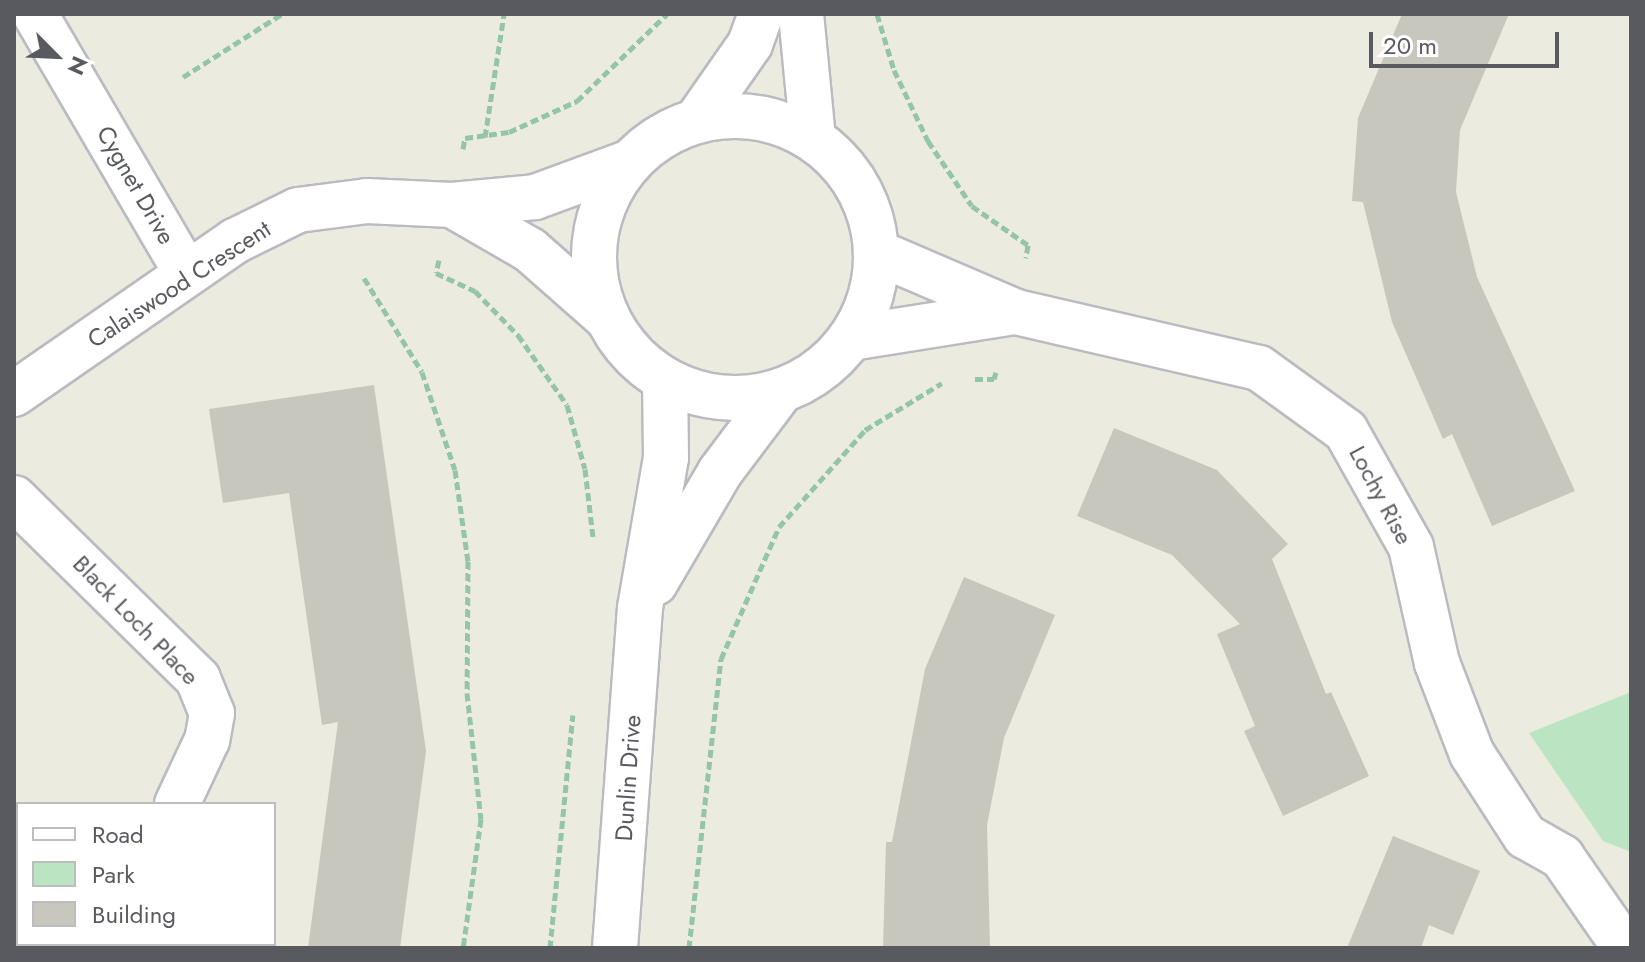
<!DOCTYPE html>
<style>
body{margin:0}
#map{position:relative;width:1645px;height:962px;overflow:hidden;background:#ecebdf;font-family:Jost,sans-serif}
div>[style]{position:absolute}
.green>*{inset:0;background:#bbe4c2}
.building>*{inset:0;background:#c8c7be}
.path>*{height:5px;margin-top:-2.5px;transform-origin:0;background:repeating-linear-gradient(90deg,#94c5aa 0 8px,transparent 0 12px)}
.roads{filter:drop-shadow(2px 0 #babbc1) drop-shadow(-2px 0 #babbc1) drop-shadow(0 2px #babbc1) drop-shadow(0 -2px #babbc1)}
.street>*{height:44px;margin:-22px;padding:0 22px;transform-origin:22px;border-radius:22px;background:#fff}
.secondary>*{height:44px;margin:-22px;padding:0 22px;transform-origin:22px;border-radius:22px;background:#fff}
.secondary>.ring{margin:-22px;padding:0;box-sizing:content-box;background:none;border:44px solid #fff;border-radius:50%}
span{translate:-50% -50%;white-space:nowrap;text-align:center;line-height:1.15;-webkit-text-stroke:7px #fff;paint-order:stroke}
.street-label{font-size:24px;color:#585a60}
.frame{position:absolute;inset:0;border:16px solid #585a60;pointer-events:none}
.legend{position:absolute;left:16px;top:802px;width:260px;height:144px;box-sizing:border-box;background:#fff;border:2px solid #bcbdbf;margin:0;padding:10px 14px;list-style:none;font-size:24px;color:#585a60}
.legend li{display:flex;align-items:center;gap:16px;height:40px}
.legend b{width:40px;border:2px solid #bcbdbf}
.north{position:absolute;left:16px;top:16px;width:80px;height:80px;-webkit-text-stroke:6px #fff;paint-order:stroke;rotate:114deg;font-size:22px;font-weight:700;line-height:32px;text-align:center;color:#585a60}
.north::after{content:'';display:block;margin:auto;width:28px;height:36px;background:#585a60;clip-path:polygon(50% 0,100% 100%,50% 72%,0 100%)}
.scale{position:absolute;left:1369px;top:32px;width:190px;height:36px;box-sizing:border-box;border:4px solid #585a60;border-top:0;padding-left:10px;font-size:24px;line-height:28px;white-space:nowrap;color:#585a60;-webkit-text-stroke:6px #fff;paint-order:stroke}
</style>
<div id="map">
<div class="green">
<div style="clip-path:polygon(1631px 692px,1631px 852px,1603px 841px,1529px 733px)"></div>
</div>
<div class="building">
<div style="clip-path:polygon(1402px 14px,1509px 14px,1460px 130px,1456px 192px,1477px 277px,1575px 491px,1492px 526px,1452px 434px,1443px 439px,1392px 322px,1363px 202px,1352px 201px,1358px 118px)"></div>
<div style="clip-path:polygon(374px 385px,426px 751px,400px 948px,308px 948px,338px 722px,322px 725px,289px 493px,223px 503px,209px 409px)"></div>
<div style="clip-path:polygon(1114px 428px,1217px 470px,1288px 544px,1272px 559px,1326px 694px,1331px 692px,1369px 776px,1283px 816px,1244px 731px,1255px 726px,1217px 634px,1240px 624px,1172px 555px,1077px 516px)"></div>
<div style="clip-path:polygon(964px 577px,1055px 615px,1004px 738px,987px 825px,990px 948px,883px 948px,886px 842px,892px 842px,925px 669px)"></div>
<div style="clip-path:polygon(1393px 836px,1480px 871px,1453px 935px,1429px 925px,1421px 948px,1347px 948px)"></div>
</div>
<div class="path">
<div style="left:877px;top:14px;width:59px;rotate:73.1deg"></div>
<div style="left:894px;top:70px;width:79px;rotate:64.4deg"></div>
<div style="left:928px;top:141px;width:78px;rotate:55.9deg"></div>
<div style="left:972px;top:206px;width:68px;rotate:34.9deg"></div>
<div style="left:1028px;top:245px;width:13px;rotate:99deg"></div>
<div style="left:183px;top:77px;width:117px;rotate:-32.5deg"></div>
<div style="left:485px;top:137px;width:124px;rotate:-81.2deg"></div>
<div style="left:463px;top:149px;width:11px;rotate:-80deg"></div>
<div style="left:465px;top:138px;width:44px;rotate:-7.8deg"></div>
<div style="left:509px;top:132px;width:75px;rotate:-24.5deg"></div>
<div style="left:577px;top:101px;width:125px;rotate:-44deg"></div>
<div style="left:439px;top:260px;width:13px;rotate:103deg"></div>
<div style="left:436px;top:273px;width:43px;rotate:24.8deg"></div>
<div style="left:475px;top:291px;width:62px;rotate:45.7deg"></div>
<div style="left:518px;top:335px;width:85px;rotate:55deg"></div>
<div style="left:567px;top:405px;width:66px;rotate:74.3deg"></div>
<div style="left:585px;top:469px;width:68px;rotate:83.3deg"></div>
<div style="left:364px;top:278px;width:110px;rotate:58.3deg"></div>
<div style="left:422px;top:372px;width:103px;rotate:71.4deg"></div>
<div style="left:455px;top:470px;width:92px;rotate:81.9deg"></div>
<div style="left:468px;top:561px;width:132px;rotate:90.4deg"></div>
<div style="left:467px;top:693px;width:127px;rotate:83.7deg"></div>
<div style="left:481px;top:819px;width:130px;rotate:97.9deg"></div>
<div style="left:975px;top:379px;width:19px"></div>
<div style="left:994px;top:379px;width:7px;rotate:-74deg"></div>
<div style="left:550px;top:948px;width:234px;rotate:-84.4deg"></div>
<div style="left:689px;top:948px;width:291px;rotate:-83.7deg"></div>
<div style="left:721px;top:659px;width:144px;rotate:-66.3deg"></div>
<div style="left:779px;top:527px;width:130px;rotate:-48.4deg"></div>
<div style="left:865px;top:430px;width:90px;rotate:-31.4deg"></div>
</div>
<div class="roads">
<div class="street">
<div style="left:35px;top:14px;width:301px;rotate:59.7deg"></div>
<div style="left:452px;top:205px;width:90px;rotate:30deg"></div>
<div style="left:530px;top:250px;width:101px;rotate:41.4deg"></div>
<div style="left:876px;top:252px;width:152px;rotate:23.2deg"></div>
<div style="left:1016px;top:312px;width:249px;rotate:13deg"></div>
<div style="left:1259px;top:368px;width:107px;rotate:35.9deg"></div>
<div style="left:1346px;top:431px;width:133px;rotate:60.7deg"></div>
<div style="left:1411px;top:547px;width:119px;rotate:77.4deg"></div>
<div style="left:1437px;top:663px;width:97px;rotate:69deg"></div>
<div style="left:1472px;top:754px;width:98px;rotate:57.1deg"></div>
<div style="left:1525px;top:836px;width:43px;rotate:29.6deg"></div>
<div style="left:1562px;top:857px;width:111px;rotate:55.3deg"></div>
<div style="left:851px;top:338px;width:167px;rotate:-9deg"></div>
<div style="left:14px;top:394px;width:269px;rotate:-34.7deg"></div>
<div style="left:235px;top:241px;width:70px;rotate:-26.2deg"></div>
<div style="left:298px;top:210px;width:70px;rotate:-7.4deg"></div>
<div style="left:367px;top:201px;width:85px;rotate:2.7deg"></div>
<div style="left:452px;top:205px;width:83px;rotate:-5.5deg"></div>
<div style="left:535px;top:197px;width:101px;rotate:-20.2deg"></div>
<div style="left:14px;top:498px;width:258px;rotate:44.5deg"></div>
<div style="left:198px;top:679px;width:37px;rotate:68deg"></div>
<div style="left:212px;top:713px;width:27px;rotate:100deg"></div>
<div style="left:207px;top:740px;width:71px;rotate:115.1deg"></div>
<div style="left:174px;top:944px;width:4px;rotate:90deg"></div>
<div style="left:106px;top:948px;width:4px;rotate:-63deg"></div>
</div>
<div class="secondary">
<div style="left:801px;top:14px;width:125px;rotate:84.5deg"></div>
<div class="ring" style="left:594px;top:116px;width:238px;height:238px"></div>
<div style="left:697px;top:120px;width:93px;rotate:-55.1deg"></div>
<div style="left:750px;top:44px;width:32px;rotate:-70deg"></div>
<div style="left:655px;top:583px;width:129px;rotate:-59.6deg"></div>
<div style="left:720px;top:472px;width:101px;rotate:-53deg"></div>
<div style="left:615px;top:948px;width:341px;rotate:-85.8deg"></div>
<div style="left:640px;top:608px;width:152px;rotate:-80.2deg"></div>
<div style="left:666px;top:458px;width:78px;rotate:-90.7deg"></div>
</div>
</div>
<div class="street-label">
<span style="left:136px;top:185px;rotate:60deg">Cygnet Drive</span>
<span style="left:179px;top:284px;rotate:-33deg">Calaiswood Crescent</span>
<span style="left:1381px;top:495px;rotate:62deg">Lochy Rise</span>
<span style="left:136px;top:620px;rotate:46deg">Black Loch Place</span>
<span style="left:628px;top:778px;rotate:-86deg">Dunlin Drive</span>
</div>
<div class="frame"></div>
<ul class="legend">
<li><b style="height:10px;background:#fff"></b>Road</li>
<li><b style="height:22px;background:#bbe4c2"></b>Park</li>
<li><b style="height:22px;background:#c8c7be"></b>Building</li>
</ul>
<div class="north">N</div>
<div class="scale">20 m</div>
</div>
